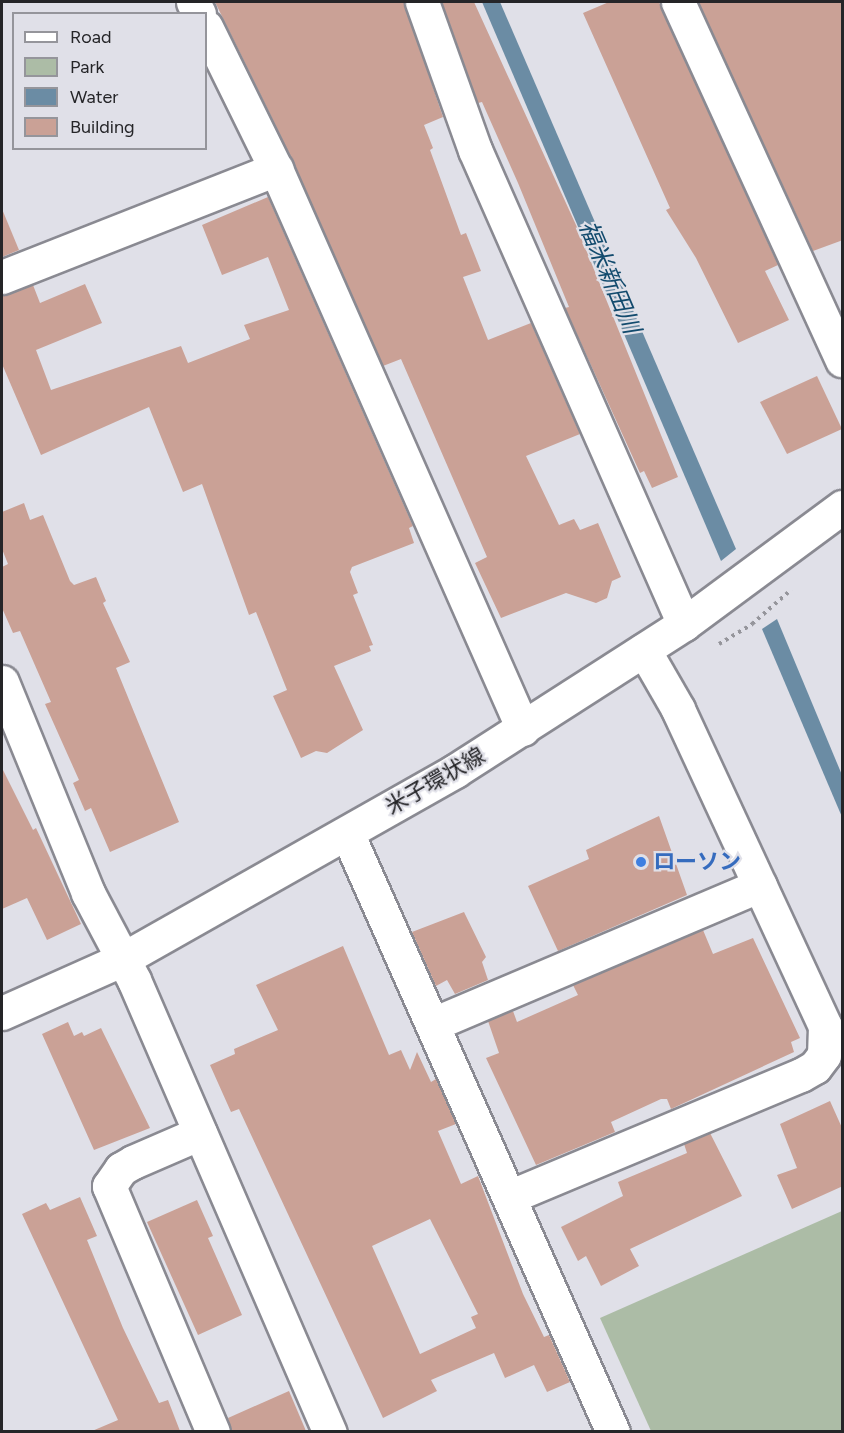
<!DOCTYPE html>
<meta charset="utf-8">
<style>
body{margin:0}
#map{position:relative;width:844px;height:1433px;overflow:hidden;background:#e0e0e8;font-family:Figtree,"Noto Sans JP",sans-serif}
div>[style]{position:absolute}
.green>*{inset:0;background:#acbca6}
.water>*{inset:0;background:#6b8ca4}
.building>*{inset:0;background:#caa196}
.path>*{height:4px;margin-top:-2px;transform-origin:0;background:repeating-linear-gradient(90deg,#95959b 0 3px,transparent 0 7.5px)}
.roads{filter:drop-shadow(2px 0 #8a8a92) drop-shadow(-2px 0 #8a8a92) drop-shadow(0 2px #8a8a92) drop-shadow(0 -2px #8a8a92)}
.minor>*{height:33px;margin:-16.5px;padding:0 16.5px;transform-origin:16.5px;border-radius:16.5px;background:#fff}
.major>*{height:33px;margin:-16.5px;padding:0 16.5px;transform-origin:16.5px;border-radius:16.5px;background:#fff}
.dots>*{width:16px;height:16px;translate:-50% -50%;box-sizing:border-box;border:3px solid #e0e0e8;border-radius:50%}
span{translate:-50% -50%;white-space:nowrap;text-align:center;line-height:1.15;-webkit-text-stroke:4.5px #e0e0e8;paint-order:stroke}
.street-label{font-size:22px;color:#252528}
.shop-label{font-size:22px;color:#366cbe;font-weight:700}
.left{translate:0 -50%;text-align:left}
.water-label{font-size:24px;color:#124a6d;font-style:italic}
.frame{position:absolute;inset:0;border:3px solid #252528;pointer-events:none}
.legend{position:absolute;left:12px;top:12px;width:195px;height:138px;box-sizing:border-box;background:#e0e0e8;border:2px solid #95959b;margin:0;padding:8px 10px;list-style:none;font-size:18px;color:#252528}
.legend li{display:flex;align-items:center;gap:12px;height:30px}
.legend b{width:30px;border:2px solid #95959b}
</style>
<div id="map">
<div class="green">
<div style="clip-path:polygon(842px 1211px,842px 1431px,651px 1431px,600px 1318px)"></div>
</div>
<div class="water">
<div style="clip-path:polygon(482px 2px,500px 2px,736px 549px,721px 561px)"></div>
<div style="clip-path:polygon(777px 619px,842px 775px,842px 817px,762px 629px)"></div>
</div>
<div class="building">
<div style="clip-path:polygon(215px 2px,404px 2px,443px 117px,424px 125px,433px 148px,430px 150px,461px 235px,466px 233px,481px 271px,463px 277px,488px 340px,531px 323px,580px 434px,526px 456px,559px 525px,574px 519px,580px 530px,598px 523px,621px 577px,612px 581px,607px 598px,596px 603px,566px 593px,501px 618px,475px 563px,487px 557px,401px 359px,383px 366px,293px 161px)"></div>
<div style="clip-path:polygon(442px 2px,474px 2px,576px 225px,678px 477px,652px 488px,644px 471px,640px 473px,565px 308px,569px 307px,518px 183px,482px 102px,478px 103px)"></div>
<div style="clip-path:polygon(609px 2px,659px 2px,778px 265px,765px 271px,789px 320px,738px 343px,696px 258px,666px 210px,670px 208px,583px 13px)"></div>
<div style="clip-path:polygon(698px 2px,843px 2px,843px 240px,813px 251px)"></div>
<div style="clip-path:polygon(268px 197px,413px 526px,409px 528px,414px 543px,352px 567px,350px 572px,358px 593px,353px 595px,373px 645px,369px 646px,371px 651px,334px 666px,363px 730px,327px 753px,316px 751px,301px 758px,273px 696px,287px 690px,256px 612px,249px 615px,202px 484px,183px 492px,149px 407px,41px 455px,2px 364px,2px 295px,33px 285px,40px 303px,85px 284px,102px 323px,36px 350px,51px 390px,181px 346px,188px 363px,250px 339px,244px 325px,289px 310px,268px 257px,222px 275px,202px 225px)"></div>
<div style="clip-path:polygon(2px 209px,19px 250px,2px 257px)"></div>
<div style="clip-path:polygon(817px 376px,842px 429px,787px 454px,760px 402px)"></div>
<div style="clip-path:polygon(24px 503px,30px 520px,43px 515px,70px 581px,74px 585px,96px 577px,106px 601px,103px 603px,130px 662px,116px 668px,179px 822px,110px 852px,91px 808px,85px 811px,73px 783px,79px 780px,45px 704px,51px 702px,20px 631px,13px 633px,2px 608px,2px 567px,8px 564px,2px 549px,2px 512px)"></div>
<div style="clip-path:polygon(2px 768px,33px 830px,36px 828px,81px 924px,47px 940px,27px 898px,2px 909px)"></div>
<div style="clip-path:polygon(659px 816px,687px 895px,558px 951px,528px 886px,589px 859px,586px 850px)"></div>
<div style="clip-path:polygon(464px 912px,486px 957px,482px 962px,488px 980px,455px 994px,447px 980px,436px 986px,412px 932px)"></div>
<div style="clip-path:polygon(703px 930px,713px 954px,753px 938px,800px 1038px,791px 1042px,794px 1052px,671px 1109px,667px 1099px,661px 1099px,611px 1122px,615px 1132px,536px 1165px,486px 1058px,499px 1053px,488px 1021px,513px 1011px,517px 1022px,578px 995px,573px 985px)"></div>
<div style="clip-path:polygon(evenodd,343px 946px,389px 1055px,401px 1050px,410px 1070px,417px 1052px,431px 1082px,436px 1079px,456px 1124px,438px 1131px,461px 1184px,478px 1176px,523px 1294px,544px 1337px,549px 1335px,570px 1382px,547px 1392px,534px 1365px,505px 1378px,494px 1353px,431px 1380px,437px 1391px,383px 1418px,239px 1109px,231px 1112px,210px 1065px,235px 1054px,234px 1049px,278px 1030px,256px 985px,343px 946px,430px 1219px,478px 1314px,471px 1317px,476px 1328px,420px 1354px,372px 1246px,430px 1219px)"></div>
<div style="clip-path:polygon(68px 1022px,74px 1036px,82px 1032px,84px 1036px,101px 1028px,150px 1128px,94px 1150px,42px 1034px)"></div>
<div style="clip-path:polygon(830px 1101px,843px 1130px,843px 1186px,792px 1209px,777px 1175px,797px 1168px,780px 1124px)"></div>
<div style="clip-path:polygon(710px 1133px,742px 1196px,630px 1249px,639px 1266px,601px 1286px,586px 1256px,578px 1261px,561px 1227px,623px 1196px,618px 1182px,687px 1153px,684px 1144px)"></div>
<div style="clip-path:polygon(80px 1197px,97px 1236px,87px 1240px,123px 1328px,159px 1403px,168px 1400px,180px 1431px,92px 1431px,118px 1420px,22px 1214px,46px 1203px,50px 1210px)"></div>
<div style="clip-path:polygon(197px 1200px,213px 1236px,208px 1238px,242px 1315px,198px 1335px,147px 1222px)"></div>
<div style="clip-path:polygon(289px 1391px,306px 1431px,231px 1431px,228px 1418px)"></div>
</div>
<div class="path">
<div style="left:719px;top:644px;width:39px;rotate:-31deg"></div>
<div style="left:752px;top:624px;width:52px;rotate:-41.1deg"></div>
</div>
<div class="roads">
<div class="minor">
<div style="left:193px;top:2px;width:13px;rotate:63deg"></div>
<div style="left:422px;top:2px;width:157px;rotate:70.3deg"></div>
<div style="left:475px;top:150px;width:518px;rotate:66.21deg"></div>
<div style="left:678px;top:2px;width:394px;rotate:65.4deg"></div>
<div style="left:206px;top:27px;width:158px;rotate:63.8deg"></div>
<div style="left:276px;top:169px;width:612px;rotate:66.2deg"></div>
<div style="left:2px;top:277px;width:295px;rotate:-21.5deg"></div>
<div style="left:2px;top:682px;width:228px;rotate:67.8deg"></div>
<div style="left:88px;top:893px;width:98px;rotate:62.1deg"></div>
<div style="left:134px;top:980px;width:493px;rotate:66.6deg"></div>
<div style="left:347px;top:833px;width:655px;rotate:66.06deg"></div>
<div style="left:433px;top:1024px;width:355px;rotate:-23deg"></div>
<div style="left:200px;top:1133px;width:73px;rotate:156.6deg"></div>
<div style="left:133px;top:1162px;width:14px;rotate:150deg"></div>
<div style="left:121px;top:1169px;width:21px;rotate:125deg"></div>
<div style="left:109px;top:1186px;width:267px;rotate:67.1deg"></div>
<div style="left:509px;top:1197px;width:316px;rotate:-22.7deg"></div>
<div style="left:801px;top:1075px;width:16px;rotate:-30deg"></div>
<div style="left:815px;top:1067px;width:15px;rotate:-53deg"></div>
<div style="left:824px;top:1055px;width:29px;rotate:-88deg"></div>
<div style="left:825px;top:1026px;width:349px;rotate:-114.9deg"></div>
<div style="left:678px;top:709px;width:68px;rotate:-120deg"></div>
</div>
<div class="major">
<div style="left:2px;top:1013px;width:130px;rotate:-24deg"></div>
<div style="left:121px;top:960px;width:384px;rotate:-29.5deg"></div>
<div style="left:455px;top:771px;width:272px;rotate:-32.7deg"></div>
<div style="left:684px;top:624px;width:197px;rotate:-36.5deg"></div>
</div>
</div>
<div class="dots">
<div style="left:641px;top:862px;background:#3f7fe0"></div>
</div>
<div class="street-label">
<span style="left:435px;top:781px;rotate:-30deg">米子環状線</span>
</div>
<div class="shop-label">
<span class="left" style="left:653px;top:862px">ローソン</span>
</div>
<div class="water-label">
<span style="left:610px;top:277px;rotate:67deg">福米新田川</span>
</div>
<div class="frame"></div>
<ul class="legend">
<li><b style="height:8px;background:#fff"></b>Road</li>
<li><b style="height:16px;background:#acbca6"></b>Park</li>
<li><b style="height:16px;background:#6b8ca4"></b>Water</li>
<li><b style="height:16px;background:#caa196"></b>Building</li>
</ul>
</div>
